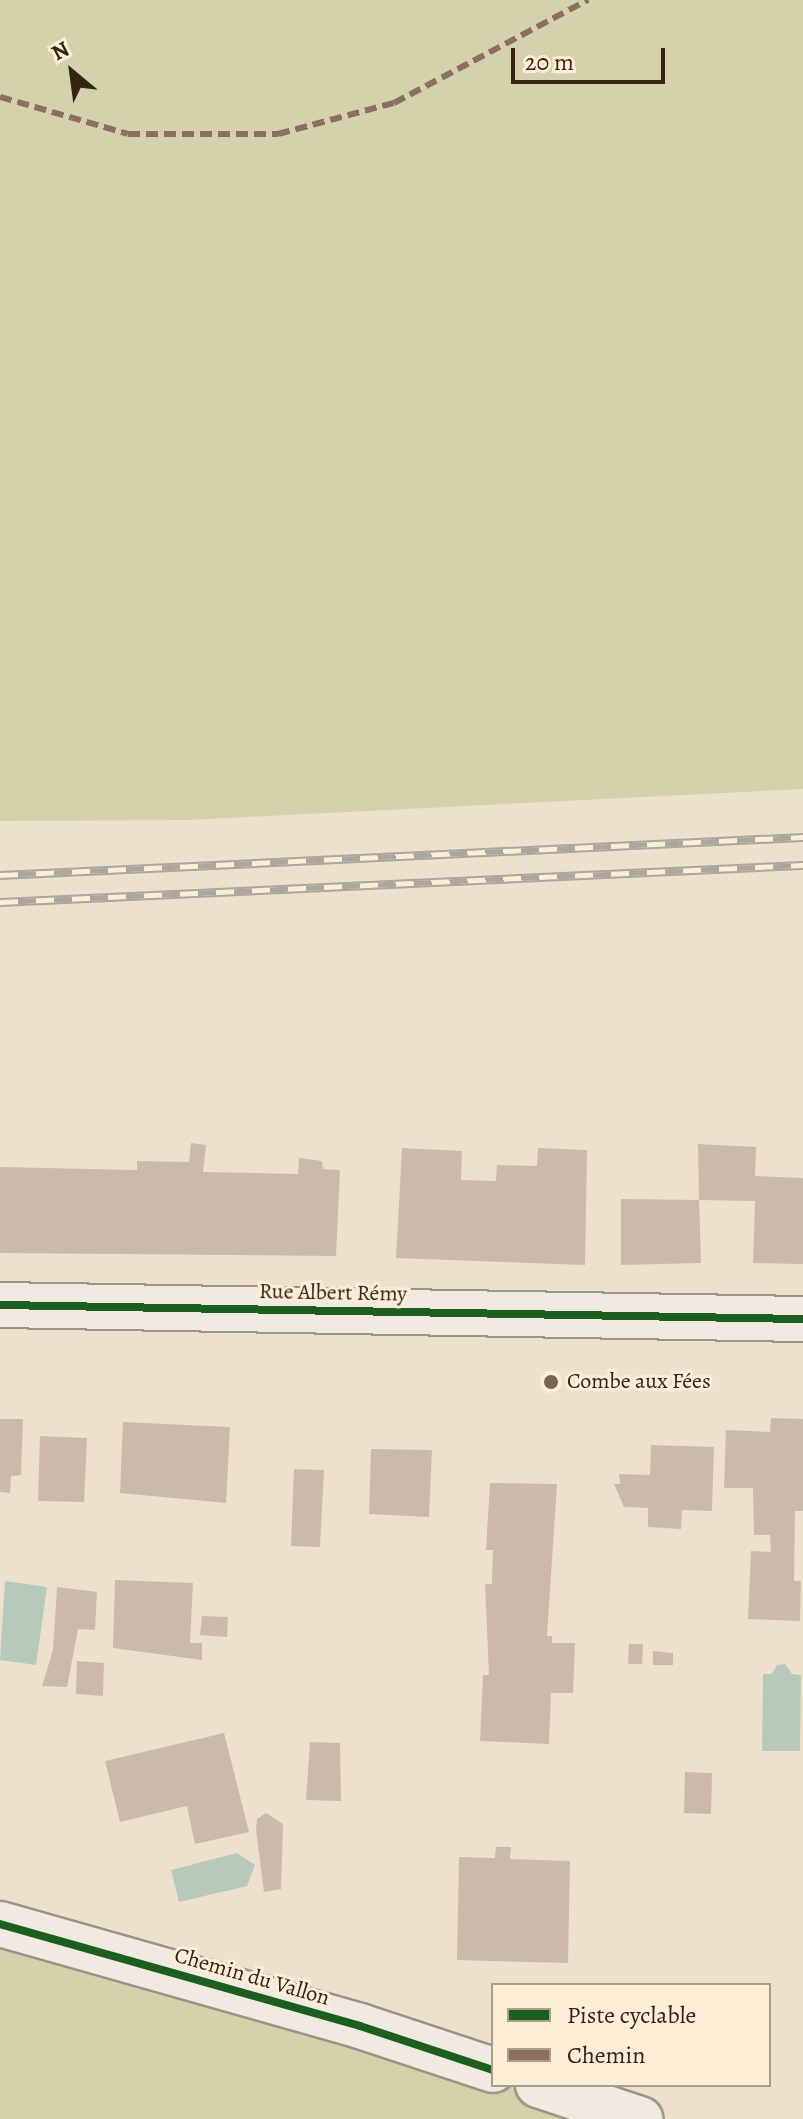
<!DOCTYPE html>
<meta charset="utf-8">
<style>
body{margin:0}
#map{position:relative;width:803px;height:2119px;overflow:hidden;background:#ede1ce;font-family:Alegreya,serif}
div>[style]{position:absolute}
.green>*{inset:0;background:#d4d1ac}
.water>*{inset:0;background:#b6c9bb}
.building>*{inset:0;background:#cdb9ac}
.roads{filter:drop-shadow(2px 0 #9c9386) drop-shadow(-2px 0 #9c9386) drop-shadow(0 2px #9c9386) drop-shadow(0 -2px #9c9386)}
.street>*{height:44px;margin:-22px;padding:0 22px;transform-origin:22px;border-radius:22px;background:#f0eae0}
.secondary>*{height:44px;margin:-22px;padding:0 22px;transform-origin:22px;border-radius:22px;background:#f0eae0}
.rail>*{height:9px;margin-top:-4.5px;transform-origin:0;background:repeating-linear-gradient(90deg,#fcedd7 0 18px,#aca69d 0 36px);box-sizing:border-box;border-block:2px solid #aca69d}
.quiet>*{height:6px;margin-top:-3px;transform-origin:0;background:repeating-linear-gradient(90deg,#8d6e63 0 12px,transparent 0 18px)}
.cycleway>*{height:8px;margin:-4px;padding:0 4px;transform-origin:4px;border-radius:4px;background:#1b5e20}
.dots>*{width:22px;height:22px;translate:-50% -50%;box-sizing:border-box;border:4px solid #fcedd7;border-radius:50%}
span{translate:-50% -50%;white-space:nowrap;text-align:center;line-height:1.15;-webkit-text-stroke:6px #fcedd7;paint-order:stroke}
.street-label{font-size:22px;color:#352412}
.poi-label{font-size:22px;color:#352412}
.left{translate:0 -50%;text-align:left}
.legend{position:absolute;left:491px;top:1983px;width:280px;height:104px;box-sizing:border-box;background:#fcedd7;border:2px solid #ac9d88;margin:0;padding:10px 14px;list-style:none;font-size:24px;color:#352412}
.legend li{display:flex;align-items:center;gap:16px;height:40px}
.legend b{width:40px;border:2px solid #ac9d88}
.north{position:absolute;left:32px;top:32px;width:80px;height:80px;-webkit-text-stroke:6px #fcedd7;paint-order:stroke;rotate:331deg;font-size:22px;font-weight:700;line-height:32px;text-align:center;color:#352412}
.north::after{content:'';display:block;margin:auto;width:28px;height:36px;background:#352412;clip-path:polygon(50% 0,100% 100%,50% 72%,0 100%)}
.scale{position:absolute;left:511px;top:48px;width:154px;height:36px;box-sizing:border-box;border:4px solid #352412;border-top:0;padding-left:10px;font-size:24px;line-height:28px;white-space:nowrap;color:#352412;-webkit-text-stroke:6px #fcedd7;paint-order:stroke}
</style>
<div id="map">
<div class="green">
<div style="clip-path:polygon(0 0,803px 0,803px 789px,188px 820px,0 821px)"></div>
<div style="clip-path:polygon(0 1942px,493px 2085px,520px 2085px,644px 2119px,0 2119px)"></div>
</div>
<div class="water">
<div style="clip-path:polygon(5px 1581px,47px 1587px,36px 1665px,0 1660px)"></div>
<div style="clip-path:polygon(785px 1664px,792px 1674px,801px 1675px,800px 1751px,762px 1751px,763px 1674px,772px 1674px,777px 1665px)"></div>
<div style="clip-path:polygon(237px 1853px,255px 1865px,247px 1886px,179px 1902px,171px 1870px)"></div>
</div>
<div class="building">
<div style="clip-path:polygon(191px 1143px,206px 1145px,203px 1172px,298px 1174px,299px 1158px,322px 1161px,323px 1169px,340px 1170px,336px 1256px,0 1253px,0 1167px,137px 1170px,137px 1161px,189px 1162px)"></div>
<div style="clip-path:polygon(698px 1144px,756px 1147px,755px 1176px,803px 1178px,803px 1264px,753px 1263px,755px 1201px,699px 1200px)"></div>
<div style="clip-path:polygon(402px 1148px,462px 1151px,461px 1180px,496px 1181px,497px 1165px,537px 1166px,538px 1148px,587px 1150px,585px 1265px,396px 1258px)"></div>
<div style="clip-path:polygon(621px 1199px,699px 1200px,701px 1263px,621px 1265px)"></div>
<div style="clip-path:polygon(771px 1418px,803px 1419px,803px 1511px,795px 1511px,794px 1581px,801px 1581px,800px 1621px,748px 1619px,751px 1551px,771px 1552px,770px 1535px,754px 1535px,753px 1488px,724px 1488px,726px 1430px,770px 1432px)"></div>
<div style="clip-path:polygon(0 1419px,23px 1419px,21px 1475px,11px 1476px,10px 1493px,0 1492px)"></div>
<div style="clip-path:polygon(123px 1422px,230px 1427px,226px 1503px,120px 1493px)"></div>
<div style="clip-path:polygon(40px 1436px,87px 1438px,84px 1502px,38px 1501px)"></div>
<div style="clip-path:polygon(651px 1445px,714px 1447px,712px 1511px,682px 1510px,681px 1529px,648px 1527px,648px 1508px,624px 1507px,614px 1484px,620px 1484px,619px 1474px,650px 1475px)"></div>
<div style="clip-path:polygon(371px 1449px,432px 1450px,429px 1517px,369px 1514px)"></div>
<div style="clip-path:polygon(294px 1469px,324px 1470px,320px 1547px,291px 1546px)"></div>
<div style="clip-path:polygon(490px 1483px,557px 1484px,547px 1636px,552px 1636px,552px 1643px,575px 1643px,573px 1693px,551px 1693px,549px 1744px,480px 1741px,483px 1675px,489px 1675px,485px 1584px,492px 1584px,493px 1550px,486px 1550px)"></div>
<div style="clip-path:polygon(115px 1580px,193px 1583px,190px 1643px,202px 1643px,202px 1660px,113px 1648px)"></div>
<div style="clip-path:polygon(57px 1587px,97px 1592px,95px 1630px,78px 1629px,67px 1687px,42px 1686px,53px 1650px)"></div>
<div style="clip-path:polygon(202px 1616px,228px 1617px,227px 1637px,200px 1635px)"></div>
<div style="clip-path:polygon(629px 1644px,643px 1644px,642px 1664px,628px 1664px)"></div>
<div style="clip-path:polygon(653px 1651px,673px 1653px,673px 1665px,653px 1665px)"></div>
<div style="clip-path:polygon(77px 1661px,104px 1663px,103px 1696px,76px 1694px)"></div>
<div style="clip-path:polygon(224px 1733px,249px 1832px,195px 1844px,187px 1806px,120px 1822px,105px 1761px)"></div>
<div style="clip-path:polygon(310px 1742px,340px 1743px,341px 1801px,306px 1800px)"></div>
<div style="clip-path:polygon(685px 1772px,712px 1773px,711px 1814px,684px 1813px)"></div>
<div style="clip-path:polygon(266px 1813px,283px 1824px,281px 1889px,264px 1892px,256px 1830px,257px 1819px)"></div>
<div style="clip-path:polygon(496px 1847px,511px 1847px,510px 1859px,570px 1861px,568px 1963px,457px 1960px,459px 1857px,495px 1858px)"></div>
</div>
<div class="roads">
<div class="street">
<div style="left:0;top:1924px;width:374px;rotate:15.8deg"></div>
<div style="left:360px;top:2026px;width:140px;rotate:18.3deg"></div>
<div style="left:538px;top:2085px;width:108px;rotate:18.4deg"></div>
</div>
<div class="secondary">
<div style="left:0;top:1305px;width:803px;rotate:1deg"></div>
</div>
</div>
<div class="rail">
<div style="left:0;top:875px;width:804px;rotate:-2.71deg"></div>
<div style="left:0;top:902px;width:804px;rotate:-2.64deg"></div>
</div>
<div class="quiet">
<div style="left:0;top:97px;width:133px;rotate:16.1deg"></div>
<div style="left:128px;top:134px;width:150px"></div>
<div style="left:278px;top:134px;width:120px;rotate:-15deg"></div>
<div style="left:394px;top:103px;width:220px;rotate:-28deg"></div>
</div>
<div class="cycleway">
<div style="left:0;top:1305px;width:803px;rotate:1deg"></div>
<div style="left:0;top:1924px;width:374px;rotate:15.8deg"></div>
<div style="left:360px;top:2026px;width:140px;rotate:18.3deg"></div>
</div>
<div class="dots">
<div style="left:551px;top:1382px;background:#756654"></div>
</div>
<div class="street-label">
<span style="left:333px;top:1293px;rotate:1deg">Rue Albert Rémy</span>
<span style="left:252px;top:1977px;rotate:16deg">Chemin du Vallon</span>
</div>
<div class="poi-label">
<span class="left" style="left:567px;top:1382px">Combe aux Fées</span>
</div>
<ul class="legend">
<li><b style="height:10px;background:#1b5e20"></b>Piste cyclable</li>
<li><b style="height:10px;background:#8d6e63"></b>Chemin</li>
</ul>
<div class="north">N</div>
<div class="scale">20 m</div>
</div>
